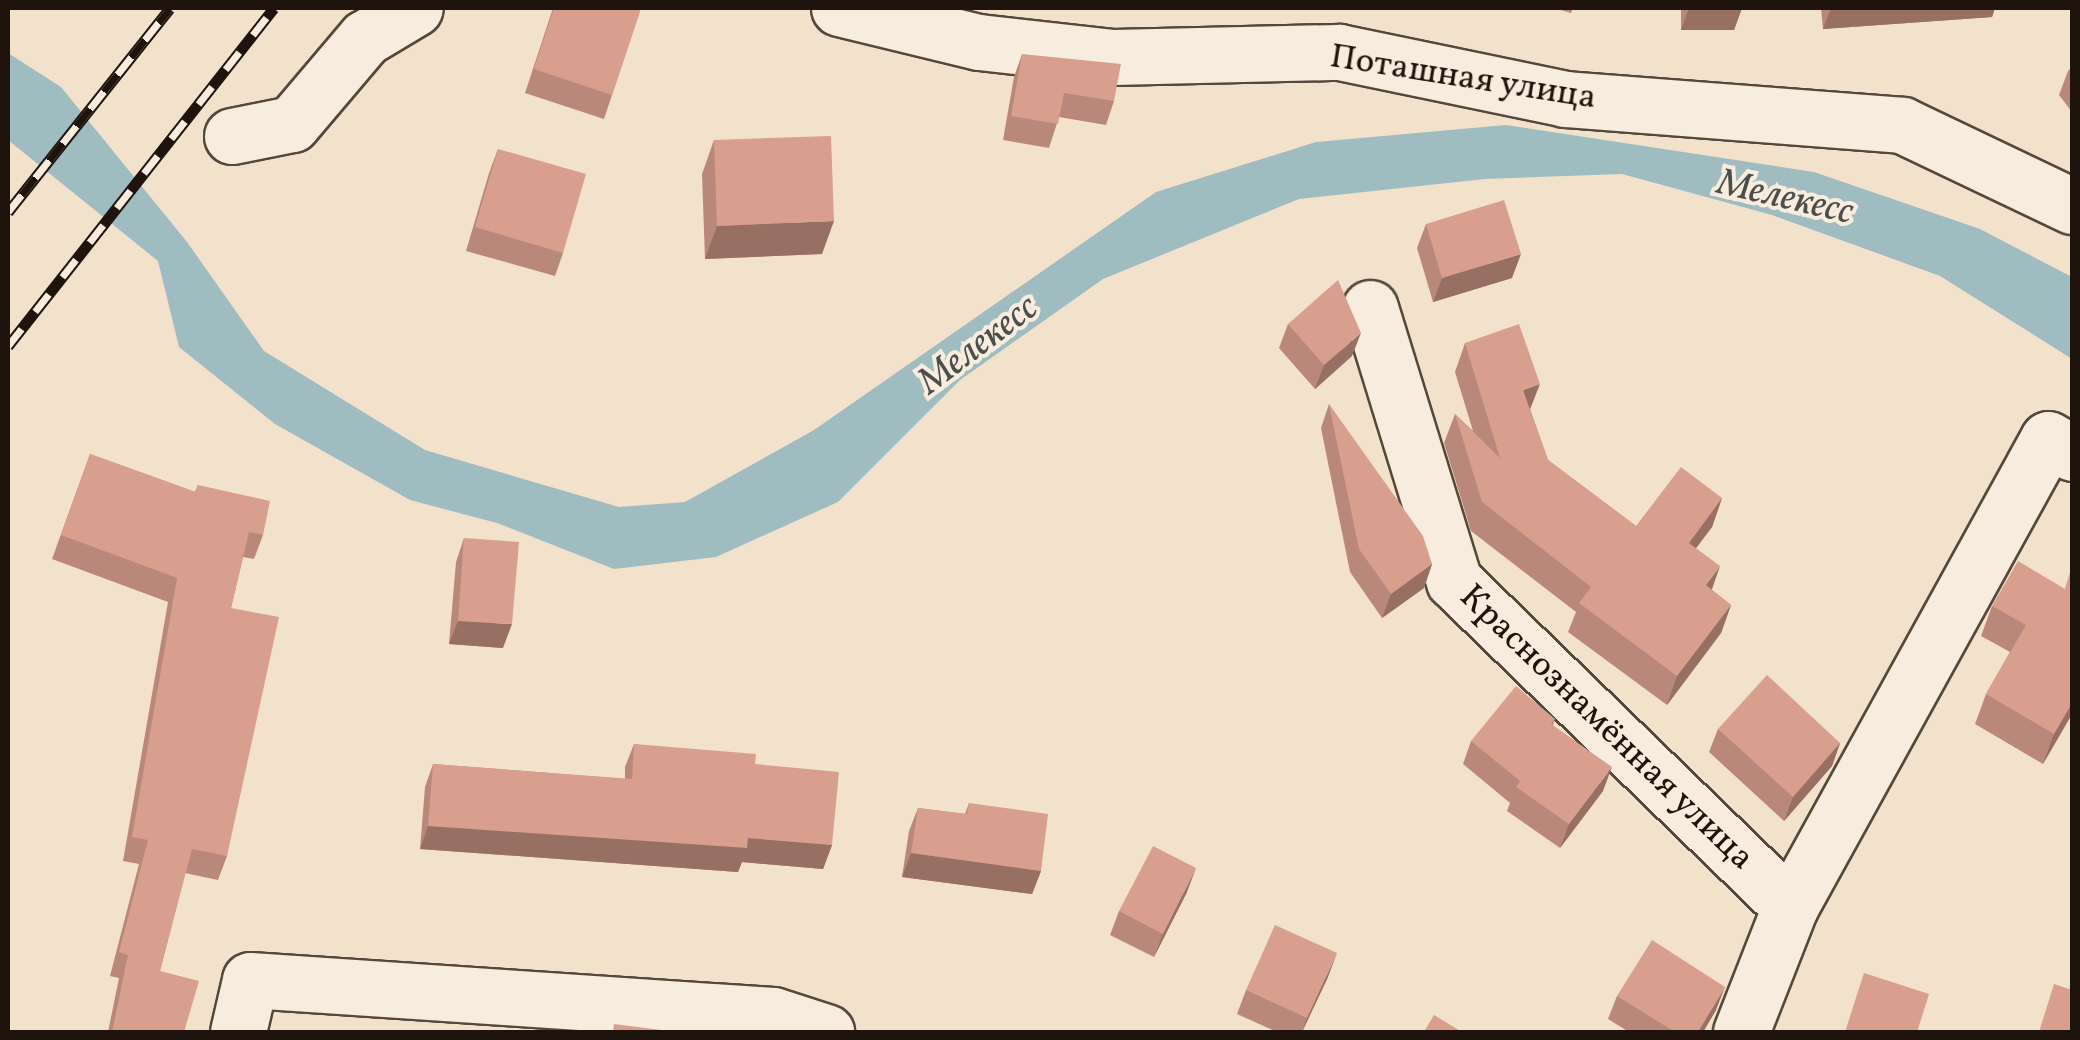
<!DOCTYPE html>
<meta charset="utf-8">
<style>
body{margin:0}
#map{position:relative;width:2080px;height:1040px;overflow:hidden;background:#f2e2cb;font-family:Vollkorn,serif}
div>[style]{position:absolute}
.water>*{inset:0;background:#9fbcc1}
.roads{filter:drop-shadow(2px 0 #54473c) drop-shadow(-2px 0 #54473c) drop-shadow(0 2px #54473c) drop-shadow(0 -2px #54473c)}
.minor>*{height:55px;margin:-27.5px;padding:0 27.5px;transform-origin:27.5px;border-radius:27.5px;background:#f7ecdd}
.rail>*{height:11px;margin-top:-5.5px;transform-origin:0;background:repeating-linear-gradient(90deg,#f7ecdd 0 22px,#1f130d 0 44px);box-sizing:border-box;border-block:2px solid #1f130d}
.wall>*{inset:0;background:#ba887a}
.shaded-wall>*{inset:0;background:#976f63}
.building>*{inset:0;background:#d89e8e}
span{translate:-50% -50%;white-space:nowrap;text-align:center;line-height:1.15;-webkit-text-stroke:8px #f7ecdd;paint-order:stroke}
.street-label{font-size:35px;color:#1f130d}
.water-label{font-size:38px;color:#4c4e4c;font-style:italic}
.frame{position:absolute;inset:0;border:10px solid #1f130d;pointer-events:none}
</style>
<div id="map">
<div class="water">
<div style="clip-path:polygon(8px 53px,61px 87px,187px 242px,264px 351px,425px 450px,619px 507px,685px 502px,814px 430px,1156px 192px,1316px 142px,1506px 125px,1814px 172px,1980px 229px,2072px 277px,2072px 359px,1940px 276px,1772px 215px,1622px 174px,1485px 179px,1299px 199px,1103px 279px,960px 380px,838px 502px,716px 557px,614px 569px,497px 523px,410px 500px,275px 424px,179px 347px,158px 261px,8px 140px)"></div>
</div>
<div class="roads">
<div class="minor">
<div style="left:839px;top:8px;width:144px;rotate:13.7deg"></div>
<div style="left:979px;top:42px;width:135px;rotate:6.4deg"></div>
<div style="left:1113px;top:57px;width:226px;rotate:-1.3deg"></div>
<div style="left:1339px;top:52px;width:231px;rotate:11.7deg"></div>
<div style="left:1565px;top:99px;width:338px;rotate:4.4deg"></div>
<div style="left:1902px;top:125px;width:188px;rotate:25.5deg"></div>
<div style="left:232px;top:136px;width:61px;rotate:-11.3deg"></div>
<div style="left:292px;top:124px;width:113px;rotate:-49.7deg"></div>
<div style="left:365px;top:38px;width:58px;rotate:-31deg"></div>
<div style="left:1370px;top:308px;width:286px;rotate:72.9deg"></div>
<div style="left:1454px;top:581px;width:468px;rotate:44.1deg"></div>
<div style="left:238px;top:1032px;width:53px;rotate:-77deg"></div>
<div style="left:250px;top:980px;width:524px;rotate:3.83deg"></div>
<div style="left:773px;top:1015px;width:56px;rotate:17.8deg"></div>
<div style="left:1741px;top:1032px;width:134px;rotate:-68.6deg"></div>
<div style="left:1790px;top:907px;width:534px;rotate:-61.13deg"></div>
<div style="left:2048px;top:439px;width:28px;rotate:30deg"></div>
</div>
</div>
<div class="rail">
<div style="left:8px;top:212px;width:260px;rotate:-51.5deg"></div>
<div style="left:8px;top:346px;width:430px;rotate:-51.8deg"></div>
</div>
<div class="wall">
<div style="clip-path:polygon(553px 8px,641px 8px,604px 119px,525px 93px)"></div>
<div style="clip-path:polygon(1554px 8px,1573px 8px,1571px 13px)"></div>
<div style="clip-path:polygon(1681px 8px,1742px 8px,1734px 30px,1681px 30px)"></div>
<div style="clip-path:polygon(1821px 8px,1995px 8px,1992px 17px,1823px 29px)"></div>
<div style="clip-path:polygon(1022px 54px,1114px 101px,1106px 125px,1059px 117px,1049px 148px,1003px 140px,1014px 77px)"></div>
<div style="clip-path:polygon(2072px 67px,2072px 112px,2059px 95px,2068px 71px)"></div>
<div style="clip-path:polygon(714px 140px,822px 254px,705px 259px,702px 174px)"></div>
<div style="clip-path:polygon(498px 149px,563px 253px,555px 276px,466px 251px,489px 173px)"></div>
<div style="clip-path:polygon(1426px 224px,1512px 278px,1433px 302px,1417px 248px)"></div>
<div style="clip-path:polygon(1288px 324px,1352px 356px,1315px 389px,1279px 348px)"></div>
<div style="clip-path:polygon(1465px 343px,1530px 409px,1548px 460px,1636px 526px,1722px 498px,1712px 527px,1696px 548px,1712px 590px,1731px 605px,1721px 633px,1667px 705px,1568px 632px,1576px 612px,1471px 531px,1444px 443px,1455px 414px,1473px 431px,1455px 372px)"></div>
<div style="clip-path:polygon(1329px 404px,1432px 564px,1424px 588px,1382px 618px,1350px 572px,1321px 428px)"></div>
<div style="clip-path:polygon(90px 454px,195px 492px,198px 485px,263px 535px,254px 559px,243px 557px,231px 608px,227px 856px,218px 880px,185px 873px,160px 971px,184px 1032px,108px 1032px,119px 978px,110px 976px,139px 864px,123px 861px,168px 602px,52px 559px)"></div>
<div style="clip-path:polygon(464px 538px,503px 648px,449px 644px,456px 562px)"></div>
<div style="clip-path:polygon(2072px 567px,2072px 714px,2043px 764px,1975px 724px,1986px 694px,2010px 652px,1981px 636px,1992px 606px,2065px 589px)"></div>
<div style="clip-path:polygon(1555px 719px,1553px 725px,1603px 791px,1560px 848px,1507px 811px,1510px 803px,1463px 764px,1471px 741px)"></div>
<div style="clip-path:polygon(1718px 729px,1840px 743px,1832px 766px,1784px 821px,1709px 752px)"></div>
<div style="clip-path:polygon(634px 744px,755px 764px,832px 845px,823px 869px,742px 862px,738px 872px,420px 849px,425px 787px,433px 764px,625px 779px,625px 767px)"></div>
<div style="clip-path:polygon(969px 803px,1041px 871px,1032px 894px,902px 877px,909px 831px,918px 808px,965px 814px)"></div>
<div style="clip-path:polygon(1187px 892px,1154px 957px,1110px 935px,1119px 911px)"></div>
<div style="clip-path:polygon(1328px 977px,1302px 1032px,1277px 1032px,1237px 1014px,1246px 990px)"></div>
<div style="clip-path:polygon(1617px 996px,1716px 1010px,1703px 1032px,1629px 1032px,1608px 1019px)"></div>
</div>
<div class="shaded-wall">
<div style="clip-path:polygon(1689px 8px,1742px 8px,1734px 30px,1681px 30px)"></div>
<div style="clip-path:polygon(1831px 8px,1995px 8px,1992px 17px,1823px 29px)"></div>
<div style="clip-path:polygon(834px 221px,822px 254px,705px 259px,717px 226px)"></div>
<div style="clip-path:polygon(1521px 254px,1512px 278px,1433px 302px,1442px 278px)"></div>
<div style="clip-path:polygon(1361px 333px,1352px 356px,1315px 389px,1324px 365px)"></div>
<div style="clip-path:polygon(1540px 384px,1529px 412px,1523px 390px)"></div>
<div style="clip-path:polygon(1722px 498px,1712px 527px,1678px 572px,1689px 543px)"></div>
<div style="clip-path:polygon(1432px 564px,1424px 588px,1382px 618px,1391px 594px)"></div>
<div style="clip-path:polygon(1720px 566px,1710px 595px,1706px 585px)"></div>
<div style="clip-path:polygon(1731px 605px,1721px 633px,1667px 705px,1677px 676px)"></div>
<div style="clip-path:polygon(458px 621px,512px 624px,503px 648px,449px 644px)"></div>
<div style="clip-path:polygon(2072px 703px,2072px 714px,2043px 764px,2054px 734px)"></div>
<div style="clip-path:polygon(1840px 743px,1832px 766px,1784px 821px,1793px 797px)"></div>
<div style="clip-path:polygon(1612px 767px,1603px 791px,1560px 848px,1569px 824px)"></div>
<div style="clip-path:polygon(428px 826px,748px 838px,832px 845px,823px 869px,742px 862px,738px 872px,420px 849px)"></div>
<div style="clip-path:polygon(911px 853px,1041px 871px,1032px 894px,902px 877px)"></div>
<div style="clip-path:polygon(1196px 868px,1187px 892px,1154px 957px,1163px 934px)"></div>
<div style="clip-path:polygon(1337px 953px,1328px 977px,1302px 1032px,1307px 1018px)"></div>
<div style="clip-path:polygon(1725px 987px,1716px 1010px,1703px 1032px,1698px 1032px)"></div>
</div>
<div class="building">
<div style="clip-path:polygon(554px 8px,641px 8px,612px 95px,534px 69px)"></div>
<div style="clip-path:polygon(1022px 54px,1121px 64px,1114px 101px,1064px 93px,1058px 124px,1011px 116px)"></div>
<div style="clip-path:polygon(831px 136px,834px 221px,717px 226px,714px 140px)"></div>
<div style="clip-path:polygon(498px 149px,586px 174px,563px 253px,475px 227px)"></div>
<div style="clip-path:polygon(1504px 200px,1521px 254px,1442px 278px,1426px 224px)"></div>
<div style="clip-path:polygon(1338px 280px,1361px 333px,1324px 365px,1288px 324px)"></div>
<div style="clip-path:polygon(1519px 324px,1540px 384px,1523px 390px,1548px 460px,1636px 526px,1681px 467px,1722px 498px,1689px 543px,1720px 566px,1706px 585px,1731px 605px,1677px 676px,1579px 603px,1591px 587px,1482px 502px,1455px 414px,1500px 458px,1465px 343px)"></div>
<div style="clip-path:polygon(1329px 404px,1423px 536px,1432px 564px,1391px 594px,1359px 549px)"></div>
<div style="clip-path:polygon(90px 454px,196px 492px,198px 485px,270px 501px,263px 535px,249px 532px,231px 608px,279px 617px,227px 856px,192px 849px,160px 971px,199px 981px,184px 1032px,112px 1032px,128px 955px,119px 952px,148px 840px,132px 837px,177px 578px,61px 535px)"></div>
<div style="clip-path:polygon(464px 538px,519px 542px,512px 624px,458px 621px)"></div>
<div style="clip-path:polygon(2018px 561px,2065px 589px,2072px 567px,2072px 703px,2054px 734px,1986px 694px,2026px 625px,1992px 606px)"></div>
<div style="clip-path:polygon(1767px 675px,1840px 743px,1793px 797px,1718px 729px)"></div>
<div style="clip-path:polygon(1516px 686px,1555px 719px,1551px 724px,1612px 767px,1569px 824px,1516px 787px,1520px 781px,1471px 741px)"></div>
<div style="clip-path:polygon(634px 744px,756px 754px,755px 764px,839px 772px,832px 845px,748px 838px,747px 848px,428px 826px,433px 764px,632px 779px)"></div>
<div style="clip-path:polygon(969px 803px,1048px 814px,1041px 871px,911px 853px,918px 808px,967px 814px)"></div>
<div style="clip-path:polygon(1153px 846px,1196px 868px,1163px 934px,1119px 911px)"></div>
<div style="clip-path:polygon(1275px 925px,1337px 953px,1307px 1018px,1246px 990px)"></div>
<div style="clip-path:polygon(1652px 940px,1725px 987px,1698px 1032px,1675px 1032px,1617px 996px)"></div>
<div style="clip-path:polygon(1864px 973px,1929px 994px,1917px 1032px,1845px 1032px)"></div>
<div style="clip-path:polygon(2054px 984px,2072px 990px,2072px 1032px,2039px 1032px)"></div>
<div style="clip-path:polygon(1434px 1015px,1462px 1032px,1424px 1032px)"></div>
<div style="clip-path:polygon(614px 1024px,677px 1032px,613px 1032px)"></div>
</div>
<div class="street-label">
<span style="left:1463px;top:78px;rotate:9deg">Поташная улица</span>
<span style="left:1606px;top:728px;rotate:44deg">Краснознамённая улица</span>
</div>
<div class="water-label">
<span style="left:1785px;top:199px;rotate:13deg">Мелекесс</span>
<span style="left:979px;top:346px;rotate:-37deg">Мелекесс</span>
</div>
<div class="frame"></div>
</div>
